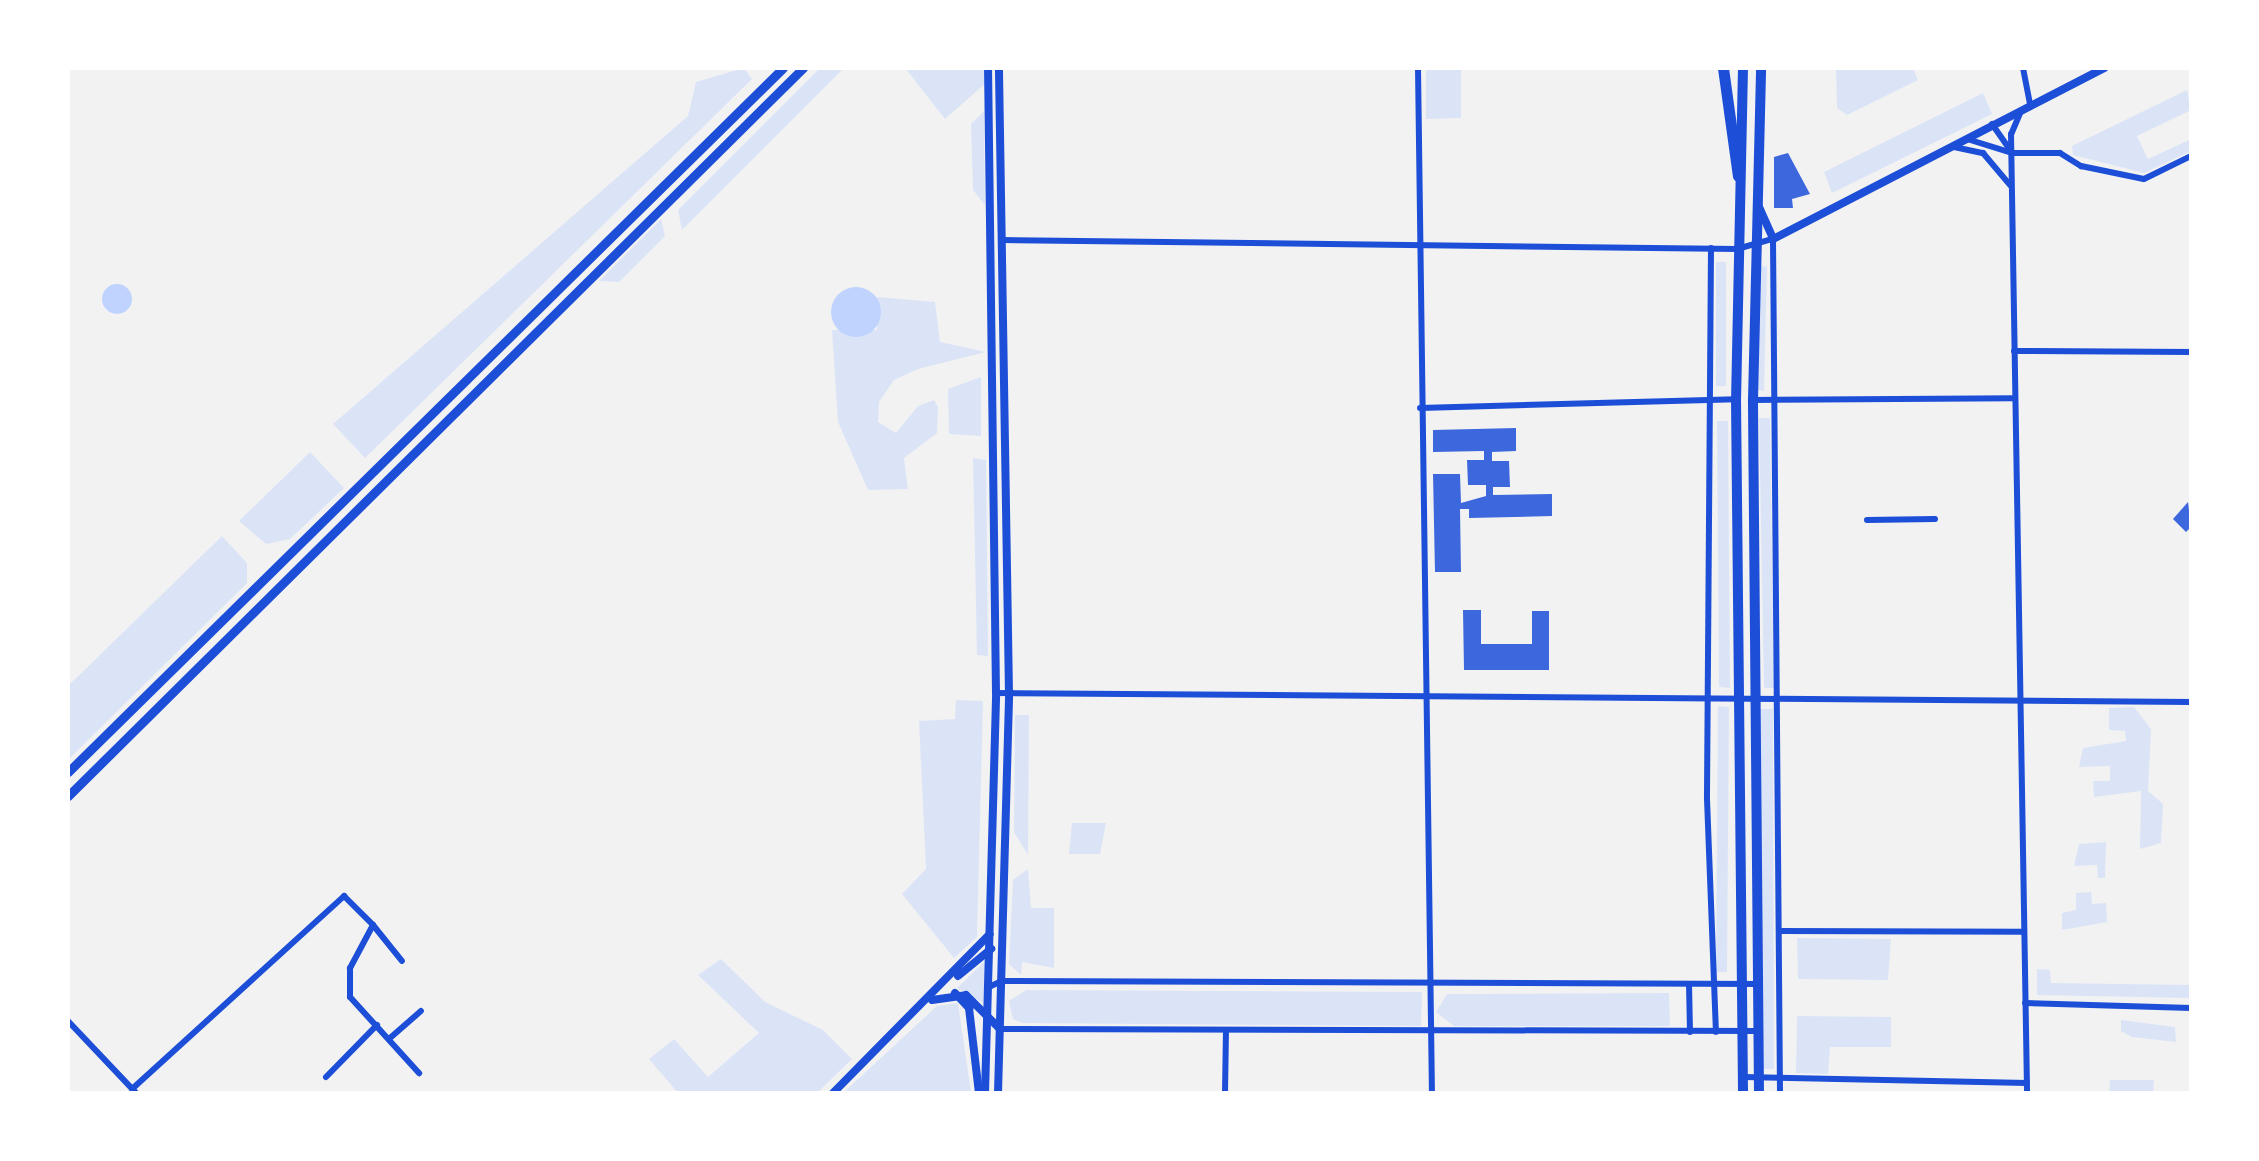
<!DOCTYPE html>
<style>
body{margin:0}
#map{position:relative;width:2259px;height:1161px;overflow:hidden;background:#f2f2f2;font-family:Rubik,sans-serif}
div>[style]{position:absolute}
.green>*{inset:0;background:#dbe4f7}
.water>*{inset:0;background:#bfd3fe}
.round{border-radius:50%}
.building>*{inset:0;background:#3d67dc}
.minor>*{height:6px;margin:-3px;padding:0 3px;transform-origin:3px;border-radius:3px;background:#1d4ed8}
.tertiary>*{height:8px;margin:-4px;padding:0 4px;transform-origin:4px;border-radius:4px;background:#1d4ed8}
.secondary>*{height:9px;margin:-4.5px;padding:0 4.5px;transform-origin:4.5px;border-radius:4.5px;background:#1d4ed8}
.primary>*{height:10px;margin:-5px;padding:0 5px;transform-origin:5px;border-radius:5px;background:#1d4ed8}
.motorway>*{height:11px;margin:-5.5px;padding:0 5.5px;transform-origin:5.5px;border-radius:5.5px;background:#1d4ed8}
span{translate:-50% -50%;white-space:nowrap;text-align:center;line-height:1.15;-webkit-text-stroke:8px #fff;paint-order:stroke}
.frame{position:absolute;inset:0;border:70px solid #fff;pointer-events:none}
</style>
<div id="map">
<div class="green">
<div style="clip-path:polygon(744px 68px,752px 79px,365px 458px,333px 424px,688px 116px,696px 82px)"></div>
<div style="clip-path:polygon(820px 68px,844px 68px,682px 230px,678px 210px)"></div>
<div style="clip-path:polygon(905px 68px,984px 68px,986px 83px,945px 119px)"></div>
<div style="clip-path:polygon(1426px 68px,1461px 68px,1461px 118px,1426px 119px)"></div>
<div style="clip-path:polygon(1836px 68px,1913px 68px,1918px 80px,1847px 115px,1837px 108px)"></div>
<div style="clip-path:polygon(2187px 90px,2191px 110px,2137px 136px,2148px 159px,2191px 139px,2191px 151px,2144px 173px,2073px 155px,2072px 146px)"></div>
<div style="clip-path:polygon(1983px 93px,1992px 114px,1832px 193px,1824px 172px)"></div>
<div style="clip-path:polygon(984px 111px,985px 205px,973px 190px,971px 124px)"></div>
<div style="clip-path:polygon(661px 219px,665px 236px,619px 282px,599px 281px)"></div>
<div style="clip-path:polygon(1716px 262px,1726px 262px,1726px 386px,1716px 386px)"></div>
<div style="clip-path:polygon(1759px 265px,1767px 267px,1764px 391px,1758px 390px)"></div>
<div style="clip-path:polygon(877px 297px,935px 302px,940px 342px,986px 352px,918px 369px,894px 380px,879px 402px,878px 422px,896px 433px,918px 406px,934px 400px,938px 407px,937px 433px,904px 458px,908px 489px,868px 490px,838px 422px,832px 330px,877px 330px)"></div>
<div style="clip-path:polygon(981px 377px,981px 436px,949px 434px,948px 389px)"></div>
<div style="clip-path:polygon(1759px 418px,1770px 418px,1774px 688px,1764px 688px)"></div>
<div style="clip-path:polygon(1717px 421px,1728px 421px,1730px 688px,1719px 687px)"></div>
<div style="clip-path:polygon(310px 452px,344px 488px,290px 539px,266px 544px,239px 521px)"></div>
<div style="clip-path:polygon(973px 458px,986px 460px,988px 656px,977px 655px)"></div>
<div style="clip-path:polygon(222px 536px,247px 563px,247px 583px,68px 760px,68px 686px)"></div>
<div style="clip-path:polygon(956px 700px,983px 701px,977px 937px,954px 958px,902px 894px,926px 869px,919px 721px,955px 719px)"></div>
<div style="clip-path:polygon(1718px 706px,1729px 707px,1727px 972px,1716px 972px)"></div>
<div style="clip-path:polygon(2134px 707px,2151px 729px,2148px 791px,2163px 804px,2161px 843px,2140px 849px,2141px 791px,2094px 797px,2093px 781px,2110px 781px,2110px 766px,2079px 767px,2083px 748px,2126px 741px,2125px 731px,2109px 730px,2109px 708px)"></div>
<div style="clip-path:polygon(1760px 709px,1773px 709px,1774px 1069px,1761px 1069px)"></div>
<div style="clip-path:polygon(1015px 715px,1029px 715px,1028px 855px,1014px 832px)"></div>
<div style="clip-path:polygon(1072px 823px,1106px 823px,1100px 854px,1069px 854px)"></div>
<div style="clip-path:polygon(2106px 842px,2105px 878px,2098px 878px,2097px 865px,2074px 866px,2079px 844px)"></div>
<div style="clip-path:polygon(1028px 869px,1031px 908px,1054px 908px,1054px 968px,1022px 962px,1021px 975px,1009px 964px,1013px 880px)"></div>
<div style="clip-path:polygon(2091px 892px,2092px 904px,2106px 903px,2107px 922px,2062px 930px,2062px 913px,2076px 910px,2076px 893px)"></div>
<div style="clip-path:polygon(1797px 938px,1891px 939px,1888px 980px,1798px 979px)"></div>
<div style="clip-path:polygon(721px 959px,765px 1002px,823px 1030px,852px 1059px,817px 1093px,678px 1093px,649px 1059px,674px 1039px,708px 1077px,759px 1033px,698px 975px)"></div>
<div style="clip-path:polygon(986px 960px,983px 1003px,957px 988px)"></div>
<div style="clip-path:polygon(2037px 969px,2050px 970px,2051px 983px,2191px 985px,2191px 998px,2037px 995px)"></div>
<div style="clip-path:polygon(1026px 990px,1422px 992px,1421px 1026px,1023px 1023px,1013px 1019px,1009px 1001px)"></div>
<div style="clip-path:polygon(1669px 993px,1670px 1026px,1454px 1026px,1436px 1012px,1447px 994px)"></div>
<div style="clip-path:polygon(958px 1003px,971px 1093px,843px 1093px,937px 1006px)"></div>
<div style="clip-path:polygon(1797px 1016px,1891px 1017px,1891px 1047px,1830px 1047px,1828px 1074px,1796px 1073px)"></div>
<div style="clip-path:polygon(2121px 1020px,2175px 1027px,2176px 1042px,2132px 1037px,2121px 1031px)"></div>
<div style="clip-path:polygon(2110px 1080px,2154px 1080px,2153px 1093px,2109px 1093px)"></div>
</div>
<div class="water">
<div class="round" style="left:102px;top:284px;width:30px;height:30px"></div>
<div class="round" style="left:831px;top:287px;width:50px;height:50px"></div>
</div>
<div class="building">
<div style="clip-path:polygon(1788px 153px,1810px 194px,1792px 199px,1793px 208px,1774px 208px,1774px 157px)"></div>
<div style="clip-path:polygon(1516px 428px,1516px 451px,1492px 452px,1492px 461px,1509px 461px,1510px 487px,1493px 487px,1493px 495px,1552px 494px,1552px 516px,1469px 518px,1469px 509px,1460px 509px,1461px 572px,1435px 572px,1433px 474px,1460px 474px,1461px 503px,1486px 496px,1486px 485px,1468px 485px,1467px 460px,1484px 460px,1484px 451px,1433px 452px,1433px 430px)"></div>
<div style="clip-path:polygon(2188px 502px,2191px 527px,2186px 532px,2173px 519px)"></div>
<div style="clip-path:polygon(1463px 610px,1481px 610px,1481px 644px,1532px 644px,1532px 611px,1549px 611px,1549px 670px,1464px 670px)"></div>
</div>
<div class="minor">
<div style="left:1418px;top:68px;width:1025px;rotate:89.22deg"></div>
<div style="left:2023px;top:68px;width:38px;rotate:79deg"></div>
<div style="left:2021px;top:111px;width:25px;rotate:113deg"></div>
<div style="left:2011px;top:134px;width:959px;rotate:89.04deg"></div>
<div style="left:1992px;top:124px;width:32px;rotate:55deg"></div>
<div style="left:1967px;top:139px;width:47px;rotate:17.3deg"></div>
<div style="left:2012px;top:153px;width:48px"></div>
<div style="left:2060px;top:153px;width:25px;rotate:32deg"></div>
<div style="left:2081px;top:166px;width:64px;rotate:11.7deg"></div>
<div style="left:2144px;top:179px;width:52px;rotate:-26.1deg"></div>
<div style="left:1954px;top:147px;width:30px;rotate:12deg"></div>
<div style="left:1983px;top:153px;width:42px;rotate:49.8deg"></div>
<div style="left:1001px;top:240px;width:736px;rotate:0.7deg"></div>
<div style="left:1737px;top:249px;width:37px;rotate:-16deg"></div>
<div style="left:1773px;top:239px;width:854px;rotate:89.53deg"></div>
<div style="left:1711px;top:248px;width:551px;rotate:90.42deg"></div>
<div style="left:1707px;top:799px;width:233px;rotate:87.8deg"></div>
<div style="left:2014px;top:351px;width:177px;rotate:0.3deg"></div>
<div style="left:1753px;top:400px;width:261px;rotate:-0.4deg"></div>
<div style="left:1420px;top:408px;width:316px;rotate:-1.6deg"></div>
<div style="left:1867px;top:520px;width:68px;rotate:-0.8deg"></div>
<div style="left:996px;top:693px;width:1195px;rotate:0.43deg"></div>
<div style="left:373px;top:925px;width:46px;rotate:51.1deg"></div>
<div style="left:1781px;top:931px;width:242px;rotate:0.2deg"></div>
<div style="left:1689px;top:984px;width:48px;rotate:88.8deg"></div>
<div style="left:989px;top:987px;width:14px;rotate:-25deg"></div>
<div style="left:1002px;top:981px;width:757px;rotate:0.23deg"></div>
<div style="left:2025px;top:1003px;width:166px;rotate:1.7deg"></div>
<div style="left:68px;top:1021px;width:99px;rotate:46.6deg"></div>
<div style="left:1000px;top:1029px;width:759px;rotate:0.15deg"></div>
<div style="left:390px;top:1038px;width:41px;rotate:-41.1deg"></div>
<div style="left:326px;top:1077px;width:73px;rotate:-45.6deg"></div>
<div style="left:1743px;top:1077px;width:284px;rotate:1.2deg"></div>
<div style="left:132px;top:1089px;width:287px;rotate:-42.3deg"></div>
<div style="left:344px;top:896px;width:41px;rotate:45deg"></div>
<div style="left:373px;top:925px;width:49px;rotate:118.1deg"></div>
<div style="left:350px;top:968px;width:29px;rotate:90deg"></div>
<div style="left:350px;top:997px;width:103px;rotate:47.8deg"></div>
<div style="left:1225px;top:1093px;width:63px;rotate:-89.1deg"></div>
</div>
<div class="tertiary">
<div style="left:1759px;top:207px;width:35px;rotate:66deg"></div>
<div style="left:1773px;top:239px;width:373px;rotate:-27.3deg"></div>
<div style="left:958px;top:976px;width:43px;rotate:-39.3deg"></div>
<div style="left:955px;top:993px;width:21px;rotate:47deg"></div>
<div style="left:969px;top:1008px;width:86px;rotate:83.3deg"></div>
<div style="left:932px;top:1000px;width:34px;rotate:-8deg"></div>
<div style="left:966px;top:995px;width:48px;rotate:45deg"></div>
<div style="left:833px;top:1093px;width:223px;rotate:-45.4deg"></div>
<div style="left:985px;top:1093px;width:400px;rotate:-88.4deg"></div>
<div style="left:996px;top:693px;width:625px;rotate:-90.73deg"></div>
<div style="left:998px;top:1093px;width:399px;rotate:-88.4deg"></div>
<div style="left:1009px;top:694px;width:626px;rotate:-90.92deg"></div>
</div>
<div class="secondary">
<div style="left:68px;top:772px;width:1003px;rotate:-44.56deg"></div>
<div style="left:68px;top:796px;width:1035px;rotate:-44.73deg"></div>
</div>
<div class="primary">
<div style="left:1743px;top:68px;width:331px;rotate:91.2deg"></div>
<div style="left:1736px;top:399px;width:694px;rotate:89.42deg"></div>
<div style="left:1759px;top:1093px;width:693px;rotate:-90.5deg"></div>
<div style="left:1753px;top:400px;width:332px;rotate:-88.6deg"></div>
</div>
<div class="motorway">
<div style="left:1723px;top:68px;width:109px;rotate:82.1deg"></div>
</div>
<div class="frame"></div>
</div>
